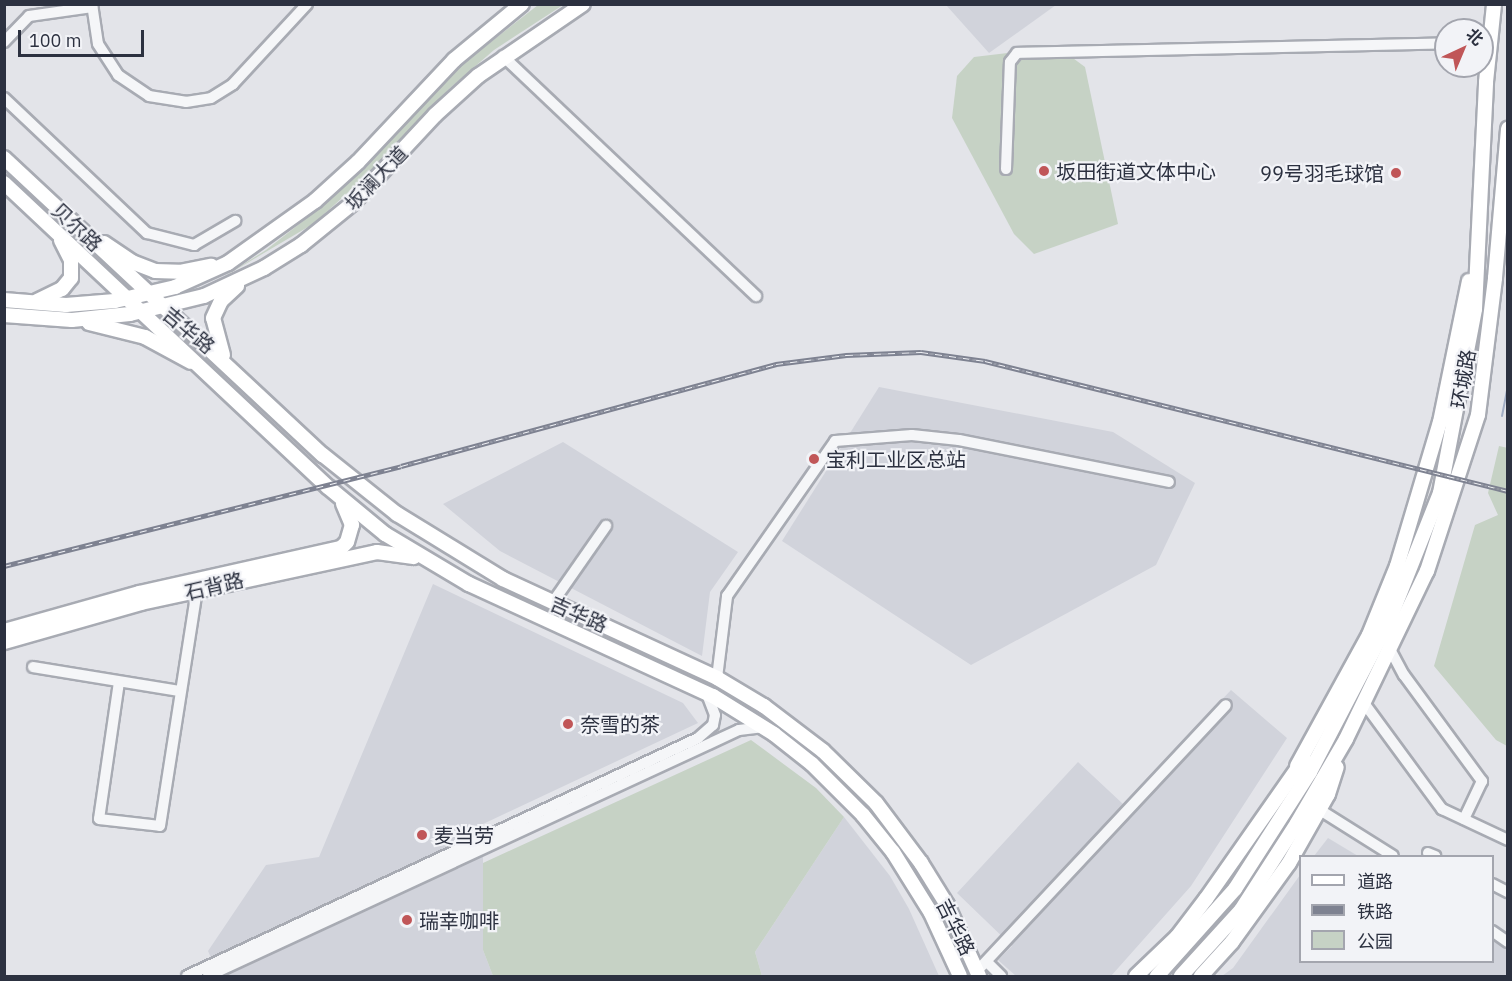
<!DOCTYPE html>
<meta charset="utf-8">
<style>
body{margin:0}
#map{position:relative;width:1512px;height:981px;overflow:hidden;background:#e3e4e9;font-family:"IBM Plex Sans","Noto Sans SC",sans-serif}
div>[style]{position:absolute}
.built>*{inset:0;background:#d1d3db}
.green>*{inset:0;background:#c6d2c5}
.stream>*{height:2px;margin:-1px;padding:0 1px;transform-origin:1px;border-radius:1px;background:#a2aec5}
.roads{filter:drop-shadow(2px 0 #a8abb3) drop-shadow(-2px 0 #a8abb3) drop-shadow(0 2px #a8abb3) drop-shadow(0 -2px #a8abb3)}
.minor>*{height:10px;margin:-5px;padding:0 5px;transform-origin:5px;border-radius:5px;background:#f5f6f8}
.major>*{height:14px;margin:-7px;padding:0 7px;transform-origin:7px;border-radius:7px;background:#fff}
.rail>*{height:4.5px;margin-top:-2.25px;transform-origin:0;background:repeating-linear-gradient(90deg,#f2f3f7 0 7px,#7e8291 0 14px);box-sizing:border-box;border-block:2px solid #7e8291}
.dots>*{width:16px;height:16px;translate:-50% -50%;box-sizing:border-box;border:3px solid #f2f3f7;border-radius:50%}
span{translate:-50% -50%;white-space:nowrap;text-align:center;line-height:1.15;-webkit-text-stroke:4.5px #f2f3f7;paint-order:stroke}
.poi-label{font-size:20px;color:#2c3140}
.left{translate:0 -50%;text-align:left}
.right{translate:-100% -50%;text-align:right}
.street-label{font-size:20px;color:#2c3140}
.frame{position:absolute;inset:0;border:6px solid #2c3140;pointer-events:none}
.legend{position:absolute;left:1299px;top:855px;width:195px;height:108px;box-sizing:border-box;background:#f2f3f7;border:2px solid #a3a5ae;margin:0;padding:8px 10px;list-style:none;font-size:18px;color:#2c3140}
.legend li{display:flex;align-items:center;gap:12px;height:30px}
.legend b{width:30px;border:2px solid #a3a5ae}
.north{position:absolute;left:1434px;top:18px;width:60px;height:60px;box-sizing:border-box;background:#f2f3f7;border:2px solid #a3a5ae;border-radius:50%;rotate:44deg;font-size:16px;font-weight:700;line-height:24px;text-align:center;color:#2c3140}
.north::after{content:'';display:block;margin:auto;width:21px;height:27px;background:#c05658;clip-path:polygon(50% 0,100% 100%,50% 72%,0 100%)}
.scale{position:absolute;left:18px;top:30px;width:126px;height:27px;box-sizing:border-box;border:3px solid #2c3140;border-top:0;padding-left:8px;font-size:18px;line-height:21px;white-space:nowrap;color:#2c3140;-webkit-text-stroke:4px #f2f3f7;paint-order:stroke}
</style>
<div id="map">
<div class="built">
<div style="clip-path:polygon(946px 5px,1056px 5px,989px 53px)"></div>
<div style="clip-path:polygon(879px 387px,1113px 432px,1195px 483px,1156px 565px,971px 665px,782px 541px)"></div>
<div style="clip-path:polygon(563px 442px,738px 552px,710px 592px,702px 656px,500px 551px,443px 504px)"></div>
<div style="clip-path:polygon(433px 584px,683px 703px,698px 723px,483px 824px,483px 950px,493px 976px,219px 976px,208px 951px,266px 865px,319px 857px)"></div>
<div style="clip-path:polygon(1231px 690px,1287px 738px,1191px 886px,1111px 976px,1016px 976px,998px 960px,1012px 946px,957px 893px,1078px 762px,1123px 804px)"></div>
<div style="clip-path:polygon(844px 817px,890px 876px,909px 909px,939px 976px,762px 976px,755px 952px)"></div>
<div style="clip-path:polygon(1328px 838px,1358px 856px,1314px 856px)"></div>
<div style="clip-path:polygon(1300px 875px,1300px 962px,1492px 962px,1493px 939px,1507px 948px,1507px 976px,1222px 976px,1233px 968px)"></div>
</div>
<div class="green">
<div style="clip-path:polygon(538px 5px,563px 5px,494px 50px,450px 88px,361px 181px,313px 224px,220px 279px,266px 250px,321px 207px,364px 168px,460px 66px)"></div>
<div style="clip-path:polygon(1058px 47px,1085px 67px,1118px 224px,1034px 254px,1014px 234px,952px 118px,957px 76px,974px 57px)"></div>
<div style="clip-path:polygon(1499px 446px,1508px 448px,1507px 746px,1496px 740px,1434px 666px,1475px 525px,1498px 515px,1488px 493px)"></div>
<div style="clip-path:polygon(751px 740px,816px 788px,844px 817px,755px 952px,762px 976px,493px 976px,483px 950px,483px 863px)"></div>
</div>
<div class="stream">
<div style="left:1502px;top:416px;width:32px;rotate:-79deg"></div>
</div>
<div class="roads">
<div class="minor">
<div style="left:92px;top:4px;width:40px;rotate:81.5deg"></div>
<div style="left:98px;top:44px;width:37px;rotate:57deg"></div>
<div style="left:118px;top:75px;width:37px;rotate:34deg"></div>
<div style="left:149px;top:96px;width:37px;rotate:9deg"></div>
<div style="left:186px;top:102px;width:25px;rotate:-9deg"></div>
<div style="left:211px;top:98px;width:26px;rotate:-32deg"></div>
<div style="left:233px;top:84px;width:109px;rotate:-47.2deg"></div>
<div style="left:4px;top:42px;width:36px;rotate:-46deg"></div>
<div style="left:29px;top:16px;width:64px;rotate:-8.1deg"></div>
<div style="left:503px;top:56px;width:349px;rotate:43.5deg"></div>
<div style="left:4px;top:98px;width:197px;rotate:43.4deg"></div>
<div style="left:147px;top:233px;width:49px;rotate:14.3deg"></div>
<div style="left:194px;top:245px;width:48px;rotate:-30.3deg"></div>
<div style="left:1006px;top:169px;width:107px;rotate:-87.9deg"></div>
<div style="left:1010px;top:62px;width:11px;rotate:-52deg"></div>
<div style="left:1017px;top:53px;width:429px;rotate:-1.3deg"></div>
<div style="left:553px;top:602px;width:93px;rotate:-55.1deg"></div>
<div style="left:1391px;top:651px;width:27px;rotate:62deg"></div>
<div style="left:1404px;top:675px;width:132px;rotate:53.7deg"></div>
<div style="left:1482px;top:781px;width:42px;rotate:115.3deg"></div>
<div style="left:33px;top:667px;width:148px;rotate:9.3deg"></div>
<div style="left:717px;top:678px;width:83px;rotate:-83deg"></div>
<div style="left:727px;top:596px;width:189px;rotate:-55.1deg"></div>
<div style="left:835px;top:441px;width:77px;rotate:-4.5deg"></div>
<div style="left:912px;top:435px;width:47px;rotate:6.1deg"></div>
<div style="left:959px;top:440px;width:214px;rotate:11.3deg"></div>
<div style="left:119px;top:682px;width:138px;rotate:98.3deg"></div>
<div style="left:99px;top:819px;width:61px;rotate:6.5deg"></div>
<div style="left:160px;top:826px;width:239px;rotate:-81.1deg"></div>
<div style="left:1364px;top:703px;width:132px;rotate:53.7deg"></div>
<div style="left:1442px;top:809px;width:73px;rotate:25.2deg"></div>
<div style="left:1320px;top:810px;width:86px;rotate:32.2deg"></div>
<div style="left:1428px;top:853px;width:8px;rotate:23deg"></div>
<div style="left:1492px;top:884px;width:18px;rotate:27deg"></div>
<div style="left:1492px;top:931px;width:19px;rotate:35deg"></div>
<div style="left:987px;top:962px;width:20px;rotate:45deg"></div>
<div style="left:977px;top:971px;width:364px;rotate:-46.9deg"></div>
<div style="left:187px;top:976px;width:564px;rotate:-24.97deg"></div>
<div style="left:698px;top:738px;width:20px;rotate:-41deg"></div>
<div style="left:713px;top:725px;width:10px;rotate:-79deg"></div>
<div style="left:715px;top:715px;width:25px;rotate:-111deg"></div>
<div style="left:208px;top:976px;width:585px;rotate:-24.86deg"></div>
<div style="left:739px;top:730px;width:23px;rotate:-7deg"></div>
</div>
<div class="major">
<div style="left:4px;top:158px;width:436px;rotate:43deg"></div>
<div style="left:323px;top:455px;width:95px;rotate:38.6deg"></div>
<div style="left:397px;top:514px;width:124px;rotate:31.5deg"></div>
<div style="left:503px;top:579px;width:236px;rotate:24.8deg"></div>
<div style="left:717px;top:678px;width:55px;rotate:30.8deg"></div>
<div style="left:764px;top:706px;width:74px;rotate:37.3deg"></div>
<div style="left:823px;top:751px;width:74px;rotate:44.5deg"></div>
<div style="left:876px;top:803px;width:75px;rotate:53.1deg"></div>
<div style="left:921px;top:863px;width:49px;rotate:58.2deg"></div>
<div style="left:947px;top:905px;width:78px;rotate:65.7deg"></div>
<div style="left:4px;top:183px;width:444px;rotate:43.2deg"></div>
<div style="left:328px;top:487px;width:74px;rotate:39.5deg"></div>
<div style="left:385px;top:534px;width:98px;rotate:30.8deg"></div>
<div style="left:469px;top:584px;width:268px;rotate:24.7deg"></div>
<div style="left:713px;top:696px;width:72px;rotate:31.9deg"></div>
<div style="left:774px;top:734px;width:48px;rotate:38.3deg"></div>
<div style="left:812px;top:764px;width:72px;rotate:45deg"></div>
<div style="left:863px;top:815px;width:48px;rotate:51deg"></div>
<div style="left:893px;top:852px;width:72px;rotate:58.1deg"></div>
<div style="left:931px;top:913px;width:69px;rotate:65.3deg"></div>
<div style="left:104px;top:243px;width:34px;rotate:34deg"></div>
<div style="left:132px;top:262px;width:25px;rotate:21deg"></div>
<div style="left:155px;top:271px;width:24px;rotate:2deg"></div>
<div style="left:179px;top:272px;width:33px;rotate:-11deg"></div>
<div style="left:4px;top:300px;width:62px;rotate:4.6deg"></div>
<div style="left:66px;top:305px;width:49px;rotate:-4.7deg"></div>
<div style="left:115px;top:301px;width:62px;rotate:-13.1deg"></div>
<div style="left:175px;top:287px;width:58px;rotate:-24.4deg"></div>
<div style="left:228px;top:263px;width:107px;rotate:-35.5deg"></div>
<div style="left:315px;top:201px;width:58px;rotate:-42.2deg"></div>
<div style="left:358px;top:162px;width:140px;rotate:-46.7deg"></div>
<div style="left:454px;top:60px;width:88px;rotate:-39.5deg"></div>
<div style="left:37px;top:301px;width:28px;rotate:-26deg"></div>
<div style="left:62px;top:289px;width:14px;rotate:-51deg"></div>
<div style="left:71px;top:278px;width:18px;rotate:-90deg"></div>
<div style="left:71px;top:260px;width:22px;rotate:-117deg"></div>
<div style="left:4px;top:315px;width:68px;rotate:4.2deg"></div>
<div style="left:72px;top:320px;width:58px;rotate:-5.9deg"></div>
<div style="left:130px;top:314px;width:76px;rotate:-13.7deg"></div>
<div style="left:204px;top:296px;width:66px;rotate:-25deg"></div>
<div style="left:264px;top:268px;width:44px;rotate:-31.9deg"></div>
<div style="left:301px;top:245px;width:67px;rotate:-38.9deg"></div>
<div style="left:353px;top:203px;width:120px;rotate:-47deg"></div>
<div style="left:435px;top:115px;width:58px;rotate:-42.2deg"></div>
<div style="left:478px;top:76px;width:127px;rotate:-34.4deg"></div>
<div style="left:89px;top:323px;width:58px;rotate:14deg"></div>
<div style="left:145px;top:337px;width:52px;rotate:28.5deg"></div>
<div style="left:223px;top:355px;width:38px;rotate:-105deg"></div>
<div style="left:213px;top:318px;width:19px;rotate:-65deg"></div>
<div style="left:221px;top:301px;width:22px;rotate:-43deg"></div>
<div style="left:4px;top:631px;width:140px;rotate:-15.7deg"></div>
<div style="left:139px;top:593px;width:207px;rotate:-12.6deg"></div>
<div style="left:341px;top:548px;width:8px;rotate:-45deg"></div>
<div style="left:347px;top:542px;width:18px;rotate:-74deg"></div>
<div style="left:352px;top:525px;width:23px;rotate:-113deg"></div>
<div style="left:4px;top:642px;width:142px;rotate:-15.9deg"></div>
<div style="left:141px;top:603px;width:241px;rotate:-12.2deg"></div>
<div style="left:377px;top:552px;width:37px;rotate:8deg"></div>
<div style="left:1297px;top:766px;width:149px;rotate:-61.2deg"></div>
<div style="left:1369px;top:635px;width:74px;rotate:-67.9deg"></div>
<div style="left:1397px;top:566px;width:150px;rotate:-73.4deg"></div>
<div style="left:1440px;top:422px;width:144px;rotate:-78.4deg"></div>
<div style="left:1136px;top:976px;width:57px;rotate:-43.6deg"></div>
<div style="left:1177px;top:937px;width:48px;rotate:-52.7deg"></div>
<div style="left:1206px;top:899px;width:171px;rotate:-55deg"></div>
<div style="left:1157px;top:976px;width:117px;rotate:-48.1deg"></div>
<div style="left:1235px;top:889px;width:139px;rotate:-57.3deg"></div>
<div style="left:1310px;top:772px;width:170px;rotate:-62.4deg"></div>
<div style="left:1389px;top:621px;width:138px;rotate:-68.3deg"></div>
<div style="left:1440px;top:493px;width:187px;rotate:-79.2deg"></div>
<div style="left:1475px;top:309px;width:227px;rotate:-87.2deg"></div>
<div style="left:1486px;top:82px;width:78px;rotate:-84.1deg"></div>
<div style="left:1181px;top:976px;width:89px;rotate:-47.7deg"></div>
<div style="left:1241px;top:910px;width:103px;rotate:-57.2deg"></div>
<div style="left:1297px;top:823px;width:97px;rotate:-59.7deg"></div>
<div style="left:1346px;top:739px;width:187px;rotate:-64.3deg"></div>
<div style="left:1427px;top:571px;width:164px;rotate:-71.9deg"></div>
<div style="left:1478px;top:415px;width:138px;rotate:-82.9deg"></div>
<div style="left:1495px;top:278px;width:150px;rotate:-85deg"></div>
<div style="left:1201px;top:976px;width:46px;rotate:-47.6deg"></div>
<div style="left:1232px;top:942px;width:97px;rotate:-54.2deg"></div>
<div style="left:1289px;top:863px;width:79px;rotate:-60.5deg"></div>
<div style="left:1328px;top:794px;width:28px;rotate:-72deg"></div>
</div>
</div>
<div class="rail">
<div style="left:4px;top:566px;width:409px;rotate:-14.1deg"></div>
<div style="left:401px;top:466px;width:389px;rotate:-15.2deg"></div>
<div style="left:776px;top:364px;width:71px;rotate:-7.3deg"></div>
<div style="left:846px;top:355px;width:75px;rotate:-2.3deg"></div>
<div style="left:921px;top:352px;width:65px;rotate:8deg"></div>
<div style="left:985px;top:361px;width:539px;rotate:13.96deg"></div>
</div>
<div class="dots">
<div style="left:1044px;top:171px;background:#c05658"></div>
<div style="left:1396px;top:173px;background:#c05658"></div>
<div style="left:814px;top:459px;background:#c05658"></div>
<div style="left:568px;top:724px;background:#c05658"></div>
<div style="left:422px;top:835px;background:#c05658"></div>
<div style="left:407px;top:920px;background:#c05658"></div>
</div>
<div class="poi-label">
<span class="left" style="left:1056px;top:171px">坂田街道文体中心</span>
<span class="right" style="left:1384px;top:173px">99号羽毛球馆</span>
<span class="left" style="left:826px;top:459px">宝利工业区总站</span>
<span class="left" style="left:580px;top:724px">奈雪的茶</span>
<span class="left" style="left:434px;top:835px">麦当劳</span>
<span class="left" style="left:419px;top:920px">瑞幸咖啡</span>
</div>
<div class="street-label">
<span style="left:376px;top:178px;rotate:-46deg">坂澜大道</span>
<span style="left:77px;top:227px;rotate:43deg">贝尔路</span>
<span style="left:189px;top:330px;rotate:40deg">吉华路</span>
<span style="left:1463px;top:379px;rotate:-80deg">环城路</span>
<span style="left:214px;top:586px;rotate:-13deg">石背路</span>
<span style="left:579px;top:614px;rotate:24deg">吉华路</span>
<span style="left:956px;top:927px;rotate:64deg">吉华路</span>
</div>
<div class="frame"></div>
<ul class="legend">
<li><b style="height:8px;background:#fff"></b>道路</li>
<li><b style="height:8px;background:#7e8291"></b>铁路</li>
<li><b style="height:16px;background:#c6d2c5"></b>公园</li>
</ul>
<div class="north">北</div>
<div class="scale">100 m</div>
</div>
